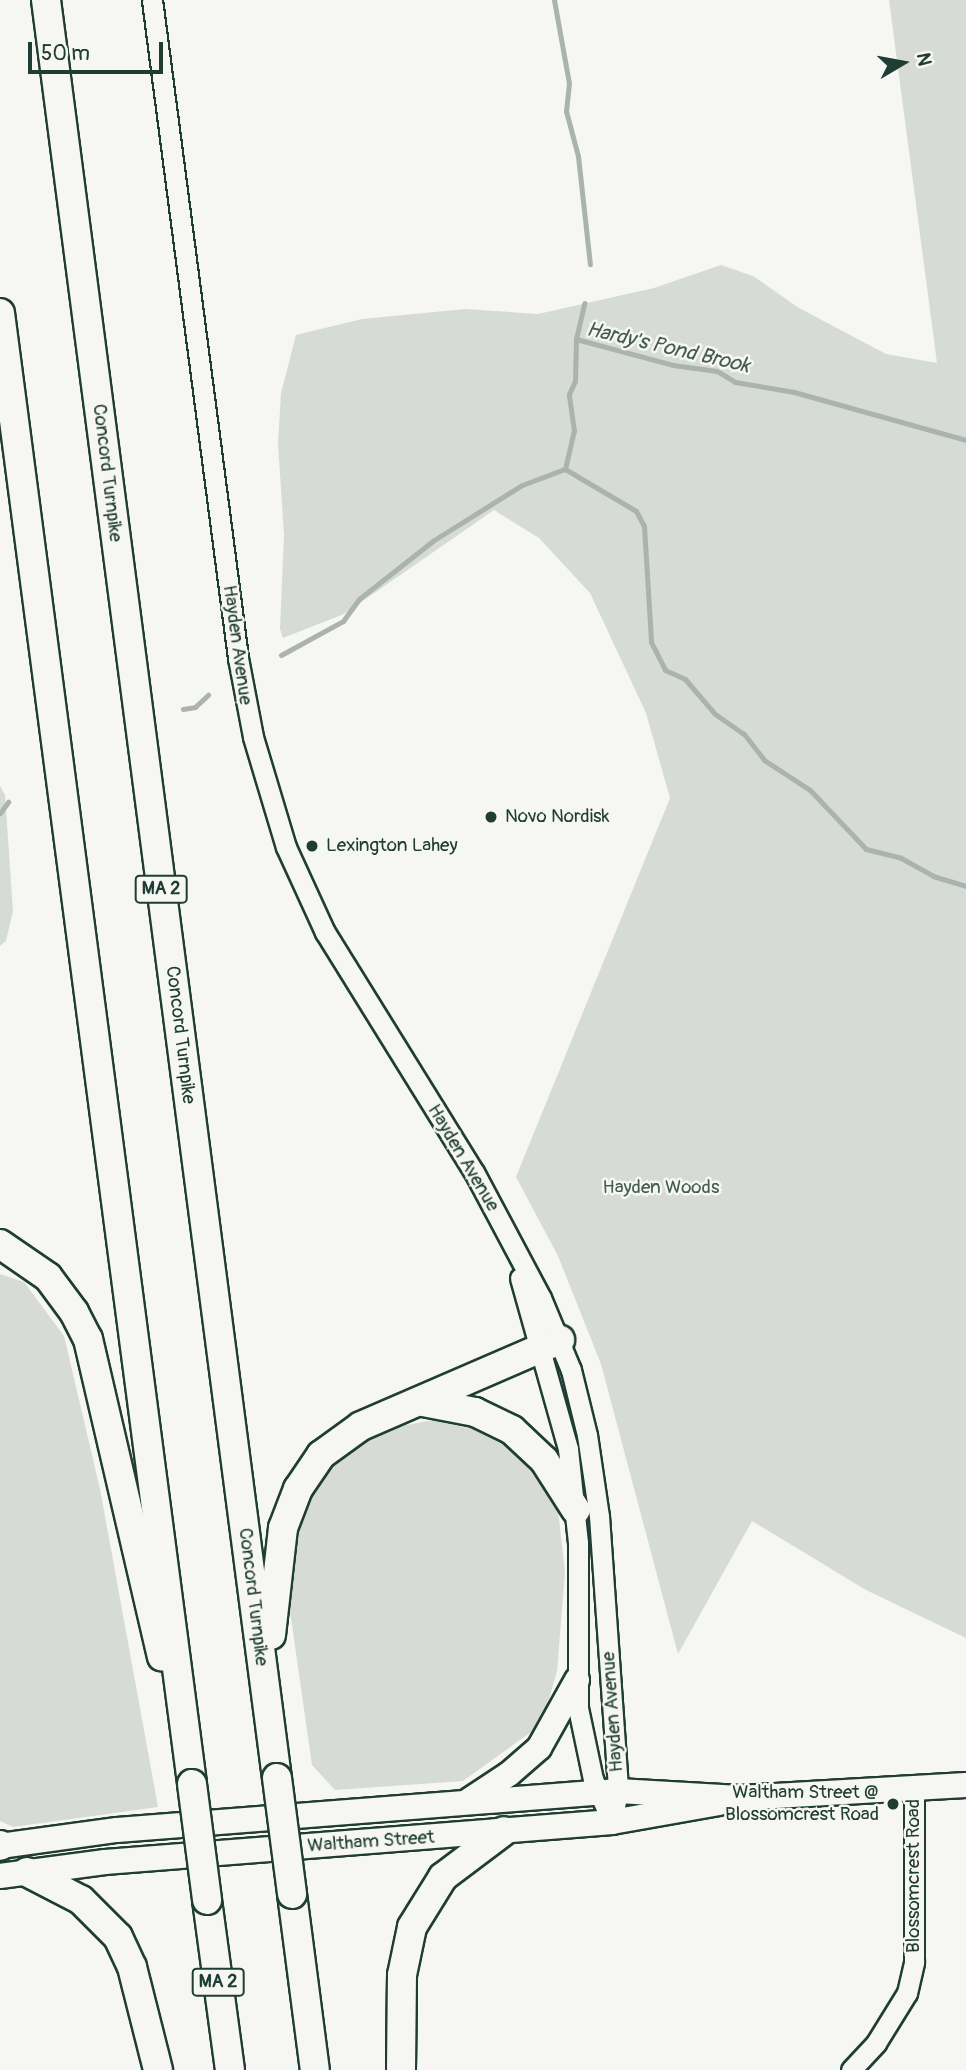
<!DOCTYPE html>
<style>
body{margin:0}
#map{position:relative;width:966px;height:2070px;overflow:hidden;background:#f6f6f2;font-family:Pangolin,sans-serif}
div>[style]{position:absolute}
.green>*{inset:0;background:#d6dbd6}
.stream>*{height:5px;margin:-2.5px;padding:0 2.5px;transform-origin:2.5px;border-radius:2.5px;background:#aab3ae}
.roads{filter:drop-shadow(2px 0 #1f3d34) drop-shadow(-2px 0 #1f3d34) drop-shadow(0 2px #1f3d34) drop-shadow(0 -2px #1f3d34)}
.minor>*{height:19px;margin:-9.5px;padding:0 9.5px;transform-origin:9.5px;border-radius:9.5px;background:#f6f6f2}
.major>*{height:24px;margin:-12px;padding:0 12px;transform-origin:12px;border-radius:12px;background:#f6f6f2}
.highway>*{height:28px;margin:-14px;padding:0 14px;transform-origin:14px;border-radius:14px;background:#f6f6f2}
.bridges{filter:drop-shadow(2px 0 #1f3d34) drop-shadow(-2px 0 #1f3d34) drop-shadow(0 2px #1f3d34) drop-shadow(0 -2px #1f3d34)}
.highway-bridge>*{height:28px;margin:-14px;padding:0 14px;transform-origin:14px;border-radius:14px;background:#f6f6f2}
.dots>*{width:19px;height:19px;translate:-50% -50%;box-sizing:border-box;border:4px solid #f6f6f2;border-radius:50%}
span{translate:-50% -50%;white-space:nowrap;text-align:center;line-height:1.15;-webkit-text-stroke:5px #f6f6f2;paint-order:stroke}
.shield-label span{padding:2px 5px;background:#f6f6f2;border:2px solid;border-radius:5px;-webkit-text-stroke-width:0}
.shield-label{font-size:18px;color:#1f3d34;font-weight:700}
.street-label{font-size:19px;color:#1f3d34}
.poi-label{font-size:19px;color:#1f3d34}
.left{translate:0 -50%;text-align:left}
.right{translate:-100% -50%;text-align:right}
.park-label{font-size:19px;color:#445d54}
.water-label{font-size:21px;color:#425a52;font-style:italic}
.north{position:absolute;left:868px;top:28px;width:70px;height:70px;-webkit-text-stroke:5px #f6f6f2;paint-order:stroke;rotate:80deg;font-size:19px;font-weight:700;line-height:28px;text-align:center;color:#1f3d34}
.north::after{content:'';display:block;margin:auto;width:24px;height:32px;background:#1f3d34;clip-path:polygon(50% 0,100% 100%,50% 72%,0 100%)}
.scale{position:absolute;left:28px;top:42px;width:135px;height:32px;box-sizing:border-box;border:4px solid #1f3d34;border-top:0;padding-left:9px;font-size:21px;line-height:24px;white-space:nowrap;color:#1f3d34;-webkit-text-stroke:5px #f6f6f2;paint-order:stroke}
</style>
<div id="map">
<div class="green">
<div style="clip-path:polygon(889px 0,966px 0,966px 1638px,866px 1590px,752px 1521px,678px 1654px,601px 1364px,558px 1256px,516px 1177px,670px 798px,646px 713px,590px 593px,539px 538px,494px 510px,344px 614px,283px 638px,280px 629px,284px 535px,278px 443px,281px 393px,296px 335px,362px 319px,465px 309px,538px 314px,654px 288px,721px 265px,753px 276px,799px 308px,886px 354px,937px 363px)"></div>
<div style="clip-path:polygon(0 786px,5px 795px,13px 911px,6px 941px,0 946px)"></div>
<div style="clip-path:polygon(0 1274px,24px 1282px,64px 1336px,100px 1489px,158px 1807px,13px 1827px,0 1821px)"></div>
<div style="clip-path:polygon(449px 1417px,512px 1439px,557px 1501px,565px 1572px,557px 1671px,547px 1706px,531px 1732px,463px 1781px,335px 1790px,312px 1765px,285px 1576px,298px 1509px,335px 1460px,380px 1430px)"></div>
</div>
<div class="stream">
<div style="left:554px;top:0;width:84px;rotate:79.8deg"></div>
<div style="left:569px;top:83px;width:28px;rotate:96deg"></div>
<div style="left:566px;top:111px;width:47px;rotate:75.1deg"></div>
<div style="left:578px;top:156px;width:109px;rotate:83.7deg"></div>
<div style="left:576px;top:339px;width:37px;rotate:-77deg"></div>
<div style="left:565px;top:469px;width:82px;rotate:30.6deg"></div>
<div style="left:636px;top:511px;width:17px;rotate:62deg"></div>
<div style="left:644px;top:526px;width:116px;rotate:86.5deg"></div>
<div style="left:651px;top:642px;width:31px;rotate:63deg"></div>
<div style="left:665px;top:670px;width:22px;rotate:24deg"></div>
<div style="left:685px;top:679px;width:46px;rotate:49.4deg"></div>
<div style="left:715px;top:714px;width:35px;rotate:35deg"></div>
<div style="left:744px;top:734px;width:33px;rotate:52deg"></div>
<div style="left:764px;top:760px;width:55px;rotate:33.1deg"></div>
<div style="left:810px;top:790px;width:81px;rotate:46.5deg"></div>
<div style="left:866px;top:849px;width:36px;rotate:14deg"></div>
<div style="left:901px;top:858px;width:37px;rotate:29deg"></div>
<div style="left:933px;top:876px;width:34px;rotate:17deg"></div>
<div style="left:281px;top:655px;width:71px;rotate:-28.7deg"></div>
<div style="left:343px;top:621px;width:27px;rotate:-54deg"></div>
<div style="left:359px;top:599px;width:95px;rotate:-38.2deg"></div>
<div style="left:434px;top:540px;width:104px;rotate:-32deg"></div>
<div style="left:522px;top:485px;width:46px;rotate:-20.4deg"></div>
<div style="left:565px;top:469px;width:39px;rotate:-77deg"></div>
<div style="left:574px;top:431px;width:37px;rotate:-98deg"></div>
<div style="left:569px;top:394px;width:14px;rotate:-65deg"></div>
<div style="left:575px;top:381px;width:42px;rotate:-88.6deg"></div>
<div style="left:576px;top:339px;width:100px;rotate:15deg"></div>
<div style="left:673px;top:365px;width:44px;rotate:7.8deg"></div>
<div style="left:717px;top:371px;width:21px;rotate:31deg"></div>
<div style="left:735px;top:382px;width:60px;rotate:9.6deg"></div>
<div style="left:794px;top:392px;width:179px;rotate:15.6deg"></div>
<div style="left:183px;top:709px;width:12px;rotate:-9deg"></div>
<div style="left:195px;top:707px;width:18px;rotate:-43deg"></div>
<div style="left:0;top:813px;width:14px;rotate:-54deg"></div>
</div>
<div class="roads">
<div class="minor">
<div style="left:152px;top:0;width:664px;rotate:82.55deg"></div>
<div style="left:238px;top:658px;width:80px;rotate:79.2deg"></div>
<div style="left:253px;top:737px;width:115px;rotate:73.3deg"></div>
<div style="left:286px;top:847px;width:94px;rotate:65.4deg"></div>
<div style="left:325px;top:932px;width:282px;rotate:58.2deg"></div>
<div style="left:474px;top:1172px;width:143px;rotate:62deg"></div>
<div style="left:541px;top:1298px;width:78px;rotate:67.4deg"></div>
<div style="left:571px;top:1370px;width:67px;rotate:76.2deg"></div>
<div style="left:587px;top:1435px;width:82px;rotate:81.6deg"></div>
<div style="left:599px;top:1516px;width:276px;rotate:86deg"></div>
<div style="left:618px;top:1791px;width:32px;rotate:101deg"></div>
<div style="left:520px;top:1278px;width:178px;rotate:74.3deg"></div>
<div style="left:568px;top:1449px;width:95px;rotate:83.9deg"></div>
<div style="left:578px;top:1543px;width:165px;rotate:90deg"></div>
<div style="left:578px;top:1708px;width:73px;rotate:78.1deg"></div>
<div style="left:593px;top:1779px;width:47px;rotate:66.2deg"></div>
<div style="left:851px;top:2070px;width:37px;rotate:-47deg"></div>
<div style="left:876px;top:2043px;width:59px;rotate:-58.2deg"></div>
<div style="left:907px;top:1993px;width:32px;rotate:-77deg"></div>
<div style="left:914px;top:1962px;width:174px;rotate:-90deg"></div>
</div>
<div class="major">
<div style="left:468px;top:1801px;width:49px;rotate:-33.4deg"></div>
<div style="left:509px;top:1774px;width:40px;rotate:-41deg"></div>
<div style="left:539px;top:1748px;width:78px;rotate:-60.8deg"></div>
<div style="left:0;top:1846px;width:118px;rotate:-7.8deg"></div>
<div style="left:117px;top:1830px;width:503px;rotate:-4.45deg"></div>
<div style="left:618px;top:1791px;width:122px;rotate:3.3deg"></div>
<div style="left:740px;top:1798px;width:226px;rotate:-3.3deg"></div>
<div style="left:0;top:1876px;width:106px;rotate:-7.6deg"></div>
<div style="left:105px;top:1862px;width:509px;rotate:-4.51deg"></div>
<div style="left:612px;top:1822px;width:109px;rotate:-10.1deg"></div>
</div>
<div class="highway">
<div style="left:46px;top:0;width:1793px;rotate:82.6deg"></div>
<div style="left:0;top:313px;width:1483px;rotate:82.56deg"></div>
<div style="left:0;top:1244px;width:58px;rotate:34.5deg"></div>
<div style="left:48px;top:1277px;width:44px;rotate:53.4deg"></div>
<div style="left:74px;top:1312px;width:30px;rotate:63deg"></div>
<div style="left:88px;top:1339px;width:326px;rotate:76.9deg"></div>
<div style="left:423px;top:1402px;width:53px;rotate:10.9deg"></div>
<div style="left:475px;top:1412px;width:41px;rotate:25.9deg"></div>
<div style="left:512px;top:1430px;width:44px;rotate:43.2deg"></div>
<div style="left:544px;top:1460px;width:59px;rotate:57.4deg"></div>
<div style="left:271px;top:1635px;width:108px;rotate:-83.6deg"></div>
<div style="left:283px;top:1528px;width:42px;rotate:-69deg"></div>
<div style="left:298px;top:1489px;width:41px;rotate:-55.9deg"></div>
<div style="left:321px;top:1455px;width:49px;rotate:-35.9deg"></div>
<div style="left:361px;top:1426px;width:217px;rotate:-23.4deg"></div>
<div style="left:0;top:1845px;width:1px;rotate:45deg"></div>
<div style="left:27px;top:1872px;width:61px;rotate:27.4deg"></div>
<div style="left:81px;top:1900px;width:52px;rotate:45deg"></div>
<div style="left:118px;top:1937px;width:33px;rotate:65deg"></div>
<div style="left:132px;top:1967px;width:106px;rotate:75.8deg"></div>
<div style="left:292px;top:1894px;width:177px;rotate:82.6deg"></div>
<div style="left:207px;top:1900px;width:172px;rotate:82.3deg"></div>
<div style="left:401px;top:2070px;width:95px;rotate:-89.4deg"></div>
<div style="left:402px;top:1975px;width:49px;rotate:-78.2deg"></div>
<div style="left:412px;top:1927px;width:59px;rotate:-58.2deg"></div>
<div style="left:443px;top:1877px;width:76px;rotate:-37deg"></div>
</div>
</div>
<div class="bridges">
<div class="highway-bridge">
<div style="left:277px;top:1778px;width:117px;rotate:82.6deg"></div>
<div style="left:192px;top:1784px;width:117px;rotate:82.6deg"></div>
</div>
</div>
<div class="dots">
<div style="left:491px;top:817px;background:#1f3d34"></div>
<div style="left:312px;top:846px;background:#1f3d34"></div>
<div style="left:893px;top:1804px;background:#1f3d34"></div>
</div>
<div class="shield-label">
<span style="left:161px;top:889px">MA 2</span>
<span style="left:218px;top:1982px">MA 2</span>
</div>
<div class="street-label">
<span style="left:107px;top:473px;rotate:83deg">Concord Turnpike</span>
<span style="left:237px;top:645px;rotate:82deg">Hayden Avenue</span>
<span style="left:180px;top:1035px;rotate:83deg">Concord Turnpike</span>
<span style="left:463px;top:1158px;rotate:59deg">Hayden Avenue</span>
<span style="left:253px;top:1597px;rotate:83deg">Concord Turnpike</span>
<span style="left:613px;top:1712px;rotate:-94deg">Hayden Avenue</span>
<span style="left:371px;top:1842px;rotate:-4deg">Waltham Street</span>
<span style="left:914px;top:1876px;rotate:-90deg">Blossomcrest Road</span>
</div>
<div class="poi-label">
<span class="left" style="left:505px;top:817px">Novo Nordisk</span>
<span class="left" style="left:326px;top:846px">Lexington Lahey</span>
<span class="right" style="left:879px;top:1804px">Waltham Street @<br>Blossomcrest Road</span>
</div>
<div class="park-label">
<span style="left:661px;top:1188px">Hayden Woods</span>
</div>
<div class="water-label">
<span style="left:668px;top:348px;rotate:13deg">Hardy's Pond Brook</span>
</div>
<div class="north">N</div>
<div class="scale">50 m</div>
</div>
